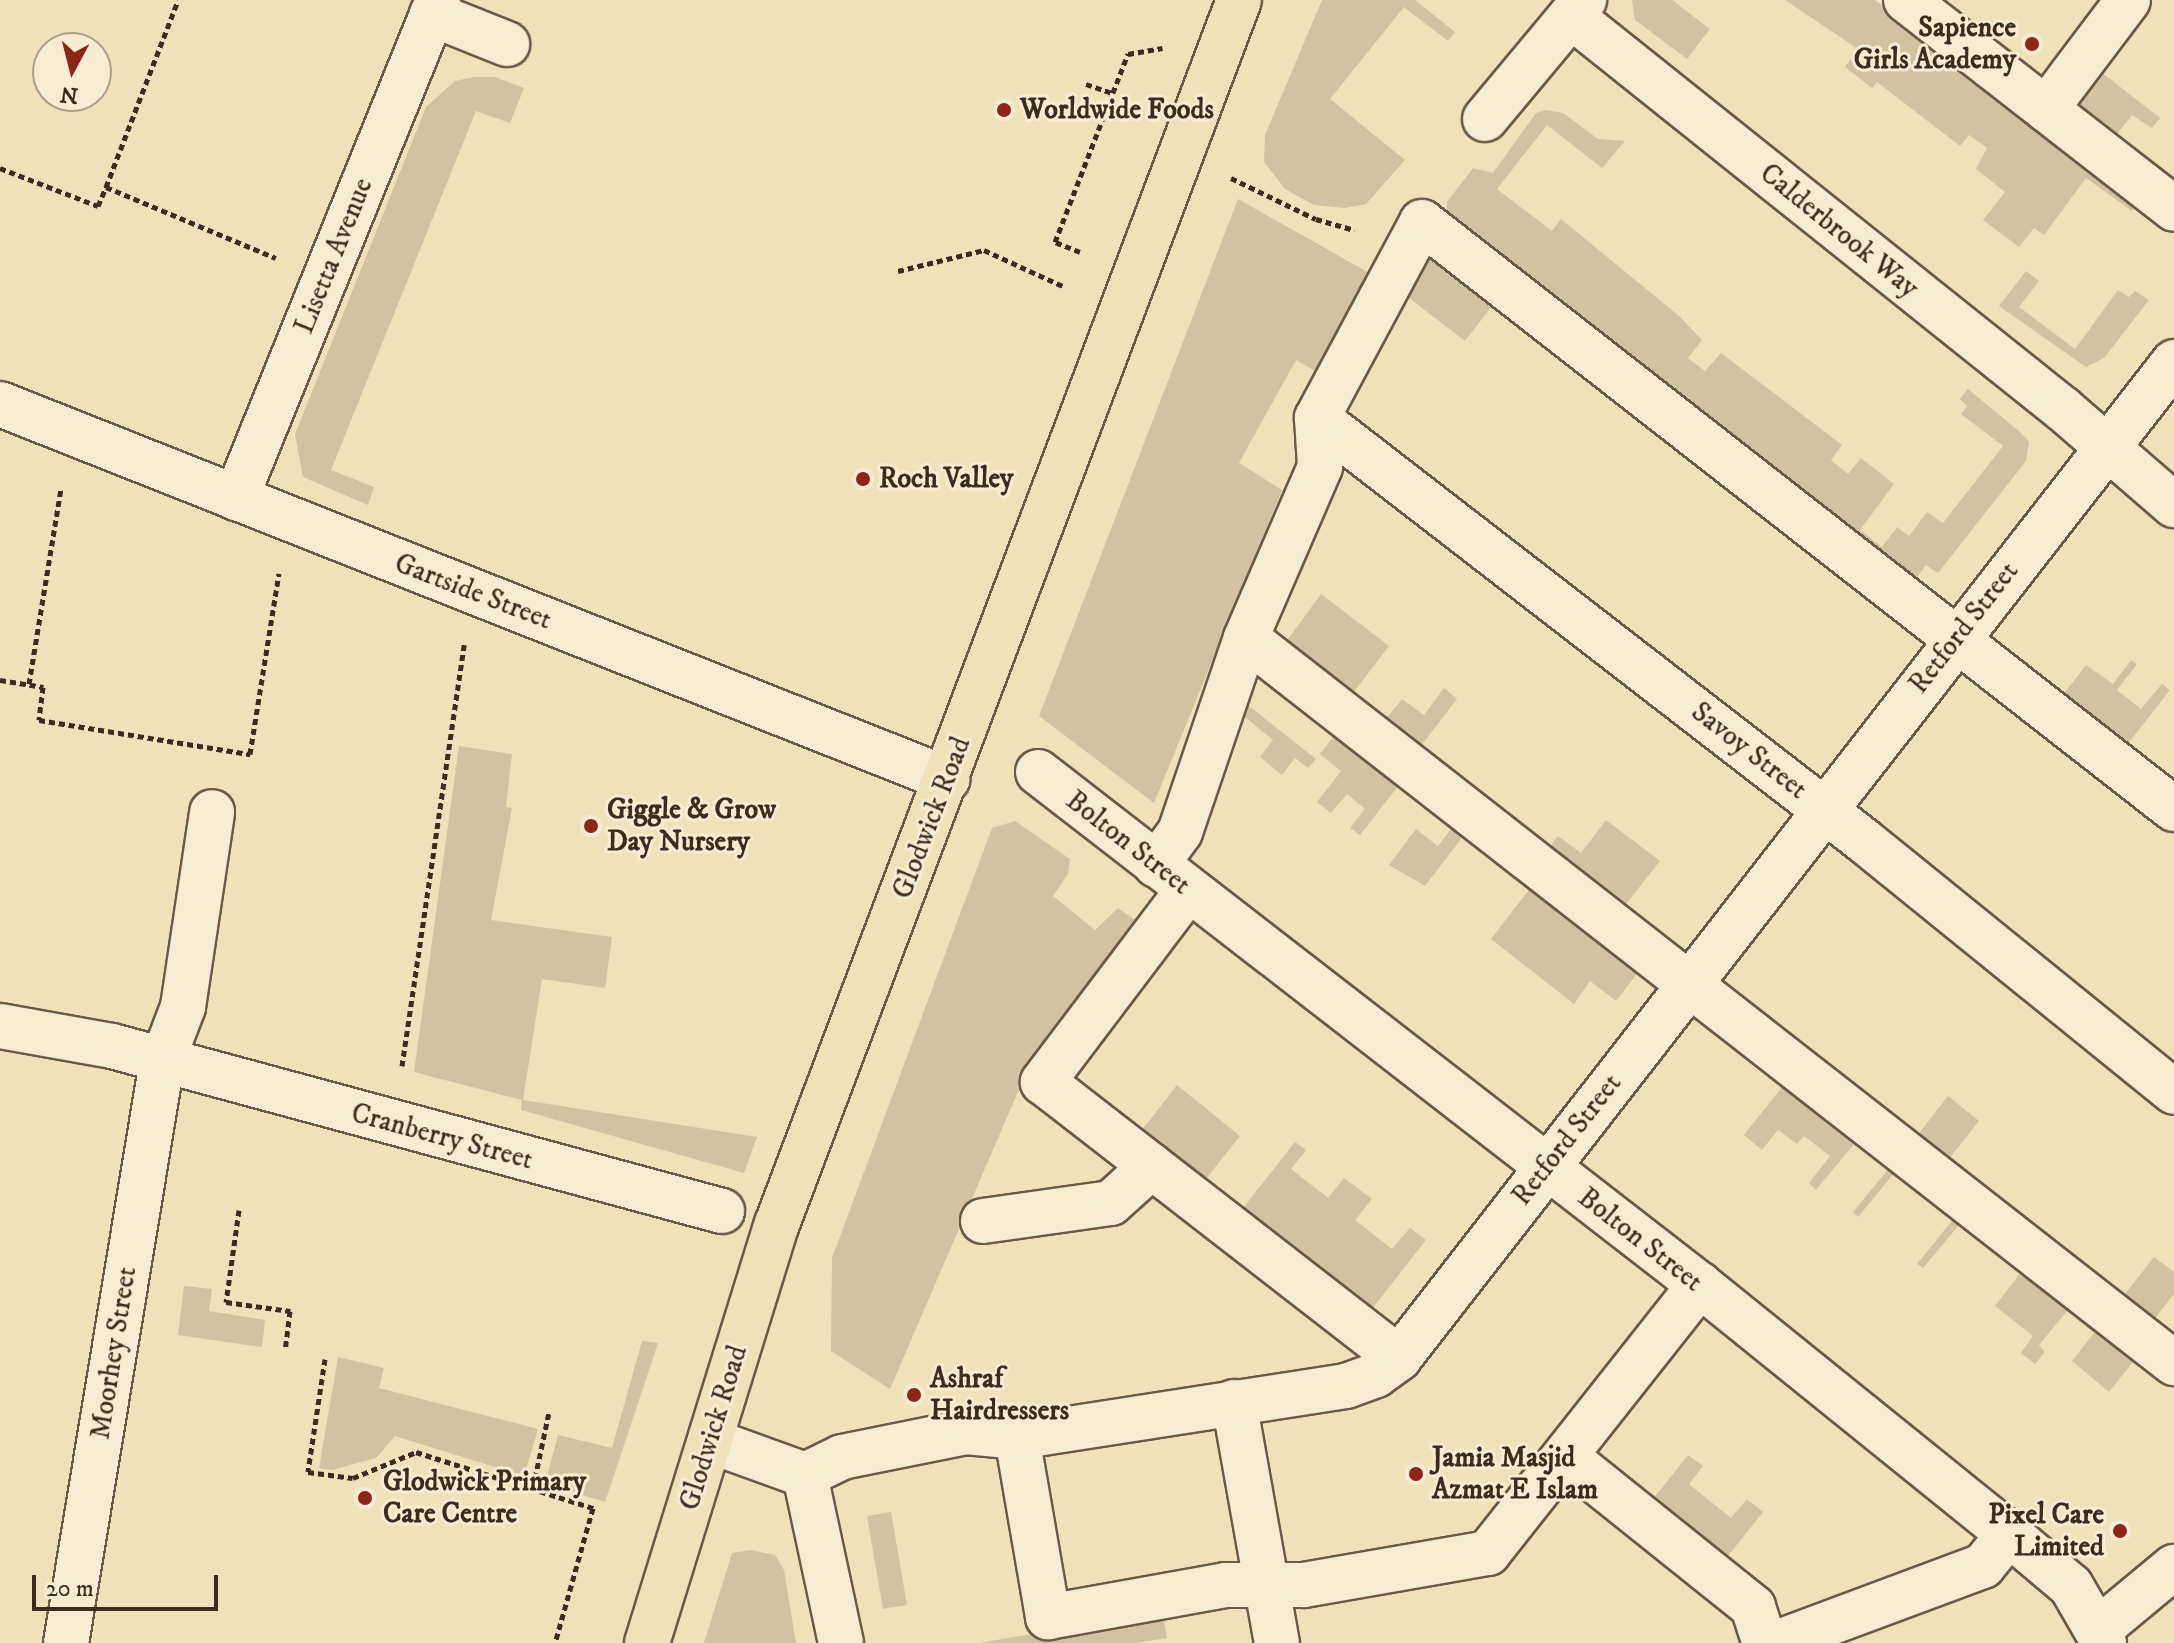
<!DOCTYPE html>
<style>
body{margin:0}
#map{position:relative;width:2174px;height:1643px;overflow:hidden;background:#efe2b9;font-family:"IM FELL DW Pica",serif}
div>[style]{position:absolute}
.green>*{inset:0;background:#d1c39f}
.path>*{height:5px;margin-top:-2.5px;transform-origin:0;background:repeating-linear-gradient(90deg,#3c2c20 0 6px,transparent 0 10px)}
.roads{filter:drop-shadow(2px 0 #695a46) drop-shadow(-2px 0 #695a46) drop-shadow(0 2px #695a46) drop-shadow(0 -2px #695a46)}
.minor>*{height:44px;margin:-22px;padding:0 22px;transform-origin:22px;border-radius:22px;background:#f5ecd2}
.major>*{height:44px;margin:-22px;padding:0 22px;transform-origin:22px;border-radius:22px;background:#efe2b9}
.dots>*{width:22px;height:22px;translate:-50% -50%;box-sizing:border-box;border:4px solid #f5ecd2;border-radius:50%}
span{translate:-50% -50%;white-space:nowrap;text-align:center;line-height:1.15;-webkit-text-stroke:6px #f5ecd2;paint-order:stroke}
.poi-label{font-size:28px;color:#3c2c20;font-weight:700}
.right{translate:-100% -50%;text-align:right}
.left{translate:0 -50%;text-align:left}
.street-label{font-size:28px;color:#3c2c20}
.north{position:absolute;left:32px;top:32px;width:80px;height:80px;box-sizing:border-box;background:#f5ecd2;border:2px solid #ab9f8b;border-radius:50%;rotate:187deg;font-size:22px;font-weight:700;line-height:32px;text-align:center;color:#3c2c20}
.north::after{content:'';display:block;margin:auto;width:28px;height:36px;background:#8f2418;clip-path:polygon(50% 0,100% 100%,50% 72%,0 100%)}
.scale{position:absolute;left:32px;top:1575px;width:186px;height:36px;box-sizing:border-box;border:4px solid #3c2c20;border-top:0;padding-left:10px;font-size:24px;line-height:28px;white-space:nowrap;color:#3c2c20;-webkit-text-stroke:6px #f5ecd2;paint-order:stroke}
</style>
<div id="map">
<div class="green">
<div style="clip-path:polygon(1322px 0,1415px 0,1455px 32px,1448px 41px,1404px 7px,1330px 99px,1405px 160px,1366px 204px,1345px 208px,1314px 205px,1285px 189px,1264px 162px,1265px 135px)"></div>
<div style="clip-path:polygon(1632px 0,1672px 0,1710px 29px,1687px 59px,1635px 20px)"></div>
<div style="clip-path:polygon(1785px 0,1875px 0,2138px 204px,2132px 211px,2086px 178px,2044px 235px,2034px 228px,2019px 247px,1983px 220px,2005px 192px,1976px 169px,1987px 148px,1969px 135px,1960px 146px,1877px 82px,1872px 88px,1845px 67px,1858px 49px)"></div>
<div style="clip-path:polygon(2096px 68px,2160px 118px,2152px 128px,2132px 115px,2111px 141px,2070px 109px)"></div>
<div style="clip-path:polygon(475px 77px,495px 77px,524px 88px,510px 123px,476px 111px,331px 470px,374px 487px,368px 505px,303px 477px,295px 434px,426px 107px,455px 81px)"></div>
<div style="clip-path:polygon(1546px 110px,1563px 113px,1598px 139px,1625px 141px,1602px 168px,1547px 125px,1497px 189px,1552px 231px,1561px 219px,1679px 316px,1702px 340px,1688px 358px,1705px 371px,1721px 353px,1842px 445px,1831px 460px,1848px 474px,1861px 458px,1894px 484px,1860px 530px,1882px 547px,1897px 527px,1909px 536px,1927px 512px,1943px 523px,2003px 446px,1961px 414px,1967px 406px,1960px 399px,1968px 389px,2021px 433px,2029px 442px,2026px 461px,1938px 573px,1926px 565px,1913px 582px,1446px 213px,1447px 202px,1473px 168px,1493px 173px,1536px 113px)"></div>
<div style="clip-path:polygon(1238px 199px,1373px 275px,1317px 372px,1296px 360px,1239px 463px,1282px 490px,1154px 803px,1039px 716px)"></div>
<div style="clip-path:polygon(1423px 254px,1435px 256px,1495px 302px,1465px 341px,1405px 295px)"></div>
<div style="clip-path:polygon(2026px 271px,2039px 281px,2019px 307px,2075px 349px,2118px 290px,2129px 297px,2135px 291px,2149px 300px,2104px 358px,2086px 367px,1999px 306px)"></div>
<div style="clip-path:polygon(1321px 594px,1389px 646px,1350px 697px,1283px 646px)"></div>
<div style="clip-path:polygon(2131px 660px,2137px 664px,2117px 690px,2141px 709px,2162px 684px,2170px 690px,2123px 750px,2059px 700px,2086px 665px,2113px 684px)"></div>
<div style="clip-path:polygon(1444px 688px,1457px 699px,1417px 751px,1383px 723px,1402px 699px,1424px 715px)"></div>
<div style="clip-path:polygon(1245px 703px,1316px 759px,1308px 768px,1295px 758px,1282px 775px,1260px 757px,1273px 740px,1241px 714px)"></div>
<div style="clip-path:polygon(1342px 726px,1406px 776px,1360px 835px,1350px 828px,1365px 809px,1347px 794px,1331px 813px,1317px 802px,1341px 771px,1320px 754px)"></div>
<div style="clip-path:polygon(459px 746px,512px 754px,506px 807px,512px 808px,491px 920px,612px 937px,605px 988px,542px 979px,523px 1100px,757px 1137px,744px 1173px,521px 1110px,522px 1100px,414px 1072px)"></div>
<div style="clip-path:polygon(1460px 817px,1471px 826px,1425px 886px,1389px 865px,1416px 829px,1438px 846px)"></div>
<div style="clip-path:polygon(1606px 820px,1660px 861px,1623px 908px,1547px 850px,1558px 836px,1581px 853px)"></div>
<div style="clip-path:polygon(1015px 821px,1070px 859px,1068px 874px,1053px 896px,1095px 930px,1118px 908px,1138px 922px,1020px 1087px,890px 1389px,831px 1351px,832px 1258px,992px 828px)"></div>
<div style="clip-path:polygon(1538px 878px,1647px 961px,1616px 1001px,1590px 981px,1574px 1004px,1491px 939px)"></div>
<div style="clip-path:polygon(1790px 1077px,1863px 1133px,1816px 1190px,1809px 1183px,1830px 1156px,1804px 1136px,1797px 1144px,1778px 1130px,1762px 1150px,1744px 1135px)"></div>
<div style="clip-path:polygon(1177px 1085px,1240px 1136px,1202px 1184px,1139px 1134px)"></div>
<div style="clip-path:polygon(1948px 1096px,1979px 1121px,1944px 1165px,1913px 1141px)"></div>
<div style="clip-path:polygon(1295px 1142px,1306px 1150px,1291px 1169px,1328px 1198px,1344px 1178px,1372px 1199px,1355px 1220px,1392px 1249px,1410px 1228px,1426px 1240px,1368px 1314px,1240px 1212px)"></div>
<div style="clip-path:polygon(1896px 1160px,1896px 1171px,1858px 1217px,1853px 1212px)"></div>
<div style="clip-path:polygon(1959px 1212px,1995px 1237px,1987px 1248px,1959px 1225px,1923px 1268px,1917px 1264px)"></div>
<div style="clip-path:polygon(2154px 1257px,2174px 1272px,2174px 1294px,2148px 1327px,2118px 1303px)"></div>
<div style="clip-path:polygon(2028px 1263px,2140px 1353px,2109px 1392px,2072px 1361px,2094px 1333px,2067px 1311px,2039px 1345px,2045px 1352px,2035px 1364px,2021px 1353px,2033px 1336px,1995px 1306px)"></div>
<div style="clip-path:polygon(184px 1286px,212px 1289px,209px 1311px,265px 1320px,262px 1347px,178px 1335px)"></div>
<div style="clip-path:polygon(642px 1341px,658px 1343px,605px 1502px,545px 1484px,558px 1435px,612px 1448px)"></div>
<div style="clip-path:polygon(338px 1357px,384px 1368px,379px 1388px,538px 1429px,524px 1476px,395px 1436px,376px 1458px,332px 1470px,319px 1468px)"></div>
<div style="clip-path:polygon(1688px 1455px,1703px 1466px,1689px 1484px,1731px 1518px,1747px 1499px,1763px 1512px,1720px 1566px,1646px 1508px)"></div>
<div style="clip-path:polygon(891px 1512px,907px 1605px,883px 1609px,867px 1516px)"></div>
<div style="clip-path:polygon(751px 1550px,775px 1555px,784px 1570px,796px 1643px,704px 1643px,732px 1553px)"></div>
<div style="clip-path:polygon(1162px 1611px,1167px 1638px,1135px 1643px,980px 1643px)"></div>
</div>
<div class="path">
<div style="left:1086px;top:84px;width:28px;rotate:19deg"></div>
<div style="left:0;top:168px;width:105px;rotate:21.2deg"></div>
<div style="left:98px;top:206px;width:21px;rotate:-67deg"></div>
<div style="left:106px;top:187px;width:184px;rotate:22.7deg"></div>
<div style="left:1231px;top:178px;width:94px;rotate:25.8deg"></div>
<div style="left:1316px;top:219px;width:40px;rotate:16deg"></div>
<div style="left:106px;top:187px;width:200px;rotate:-68.9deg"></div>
<div style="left:1080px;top:252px;width:27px;rotate:-158deg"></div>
<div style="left:1055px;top:242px;width:202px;rotate:-68.8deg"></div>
<div style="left:1128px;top:54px;width:35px;rotate:-10deg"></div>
<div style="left:898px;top:271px;width:89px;rotate:-13.7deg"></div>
<div style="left:984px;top:250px;width:89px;rotate:24.6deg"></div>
<div style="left:0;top:680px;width:44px;rotate:9.2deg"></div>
<div style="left:43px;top:687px;width:33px;rotate:97deg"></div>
<div style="left:39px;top:720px;width:214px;rotate:9.2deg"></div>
<div style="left:250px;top:754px;width:183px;rotate:-80.9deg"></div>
<div style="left:29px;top:684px;width:199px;rotate:-80.7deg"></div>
<div style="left:402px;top:1066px;width:426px;rotate:-81.6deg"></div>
<div style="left:239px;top:1210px;width:93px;rotate:98deg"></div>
<div style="left:226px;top:1302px;width:65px;rotate:8deg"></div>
<div style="left:290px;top:1311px;width:39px;rotate:97deg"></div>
<div style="left:325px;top:1359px;width:114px;rotate:98.6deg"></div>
<div style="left:308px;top:1472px;width:45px;rotate:7.6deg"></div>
<div style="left:353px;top:1478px;width:68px;rotate:-22.4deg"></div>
<div style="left:416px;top:1452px;width:186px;rotate:17.6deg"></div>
<div style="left:593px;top:1508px;width:140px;rotate:105.7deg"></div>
<div style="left:533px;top:1488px;width:78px;rotate:-78.1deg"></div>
</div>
<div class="roads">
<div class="minor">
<div style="left:1906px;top:0;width:340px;rotate:37.9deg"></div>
<div style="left:432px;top:14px;width:81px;rotate:21.8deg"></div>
<div style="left:1571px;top:16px;width:630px;rotate:38.62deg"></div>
<div style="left:2063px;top:409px;width:147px;rotate:40.9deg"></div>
<div style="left:2046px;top:109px;width:136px;rotate:-53deg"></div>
<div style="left:1485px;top:119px;width:155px;rotate:-50.2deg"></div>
<div style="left:0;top:404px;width:1019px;rotate:21.6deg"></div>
<div style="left:1317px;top:418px;width:690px;rotate:37.7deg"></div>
<div style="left:1863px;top:840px;width:400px;rotate:39deg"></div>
<div style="left:236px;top:498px;width:537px;rotate:-67.92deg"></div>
<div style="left:1246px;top:638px;width:1178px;rotate:38deg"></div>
<div style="left:1038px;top:772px;width:838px;rotate:37.77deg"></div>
<div style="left:1700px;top:1285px;width:397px;rotate:38.9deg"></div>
<div style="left:2009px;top:1534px;width:81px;rotate:40deg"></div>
<div style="left:2071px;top:1586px;width:66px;rotate:59.9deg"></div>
<div style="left:1156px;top:865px;width:41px;rotate:-54deg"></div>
<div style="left:1180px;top:832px;width:205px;rotate:-71.2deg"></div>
<div style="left:1246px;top:638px;width:186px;rotate:-66.6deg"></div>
<div style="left:1320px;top:467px;width:49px;rotate:-93.5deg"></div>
<div style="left:1317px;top:418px;width:222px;rotate:-61.8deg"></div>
<div style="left:1422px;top:222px;width:954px;rotate:37.98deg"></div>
<div style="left:1188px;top:890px;width:241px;rotate:127.1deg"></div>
<div style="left:1043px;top:1082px;width:450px;rotate:37.8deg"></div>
<div style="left:0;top:1026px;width:114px;rotate:10.1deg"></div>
<div style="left:112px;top:1046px;width:632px;rotate:15.14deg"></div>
<div style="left:983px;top:1221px;width:129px;rotate:-8deg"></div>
<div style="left:1111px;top:1203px;width:55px;rotate:-42.1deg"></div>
<div style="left:1234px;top:1402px;width:245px;rotate:79.9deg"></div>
<div style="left:1017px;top:1437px;width:183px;rotate:80.2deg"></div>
<div style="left:1048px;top:1617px;width:180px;rotate:-10.2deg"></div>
<div style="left:1225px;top:1585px;width:79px"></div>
<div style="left:1304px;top:1585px;width:187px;rotate:-9.9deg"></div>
<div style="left:1488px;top:1553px;width:342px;rotate:-51.7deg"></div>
<div style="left:711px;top:1441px;width:100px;rotate:19.9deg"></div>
<div style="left:805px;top:1475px;width:41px;rotate:-25.9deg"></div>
<div style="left:842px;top:1457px;width:126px;rotate:-11.4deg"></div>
<div style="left:966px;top:1432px;width:51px;rotate:5.6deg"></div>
<div style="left:1017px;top:1437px;width:333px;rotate:-8.8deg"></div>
<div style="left:1346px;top:1386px;width:32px;rotate:-20deg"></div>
<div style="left:1376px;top:1375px;width:29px;rotate:-36deg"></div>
<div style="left:1399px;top:1358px;width:1262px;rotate:-52.11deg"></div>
<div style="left:1566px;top:1457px;width:240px;rotate:38.7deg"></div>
<div style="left:1753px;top:1607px;width:38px;rotate:72deg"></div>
<div style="left:805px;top:1475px;width:172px;rotate:77.9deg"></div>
<div style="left:2098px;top:1630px;width:99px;rotate:-39.7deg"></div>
<div style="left:66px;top:1643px;width:589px;rotate:-80.62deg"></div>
<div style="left:162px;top:1062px;width:59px;rotate:-69.1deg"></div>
<div style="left:183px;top:1007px;width:197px;rotate:-81.5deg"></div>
<div style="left:1776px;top:1643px;width:221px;rotate:-20.4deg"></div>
<div style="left:1983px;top:1566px;width:41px;rotate:-50.9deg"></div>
</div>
<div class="major">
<div style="left:647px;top:1643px;width:439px;rotate:-72.8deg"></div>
<div style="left:777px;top:1224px;width:1308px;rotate:-69.32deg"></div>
</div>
</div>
<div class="dots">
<div style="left:2032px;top:44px;background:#8f2418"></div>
<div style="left:1004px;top:110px;background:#8f2418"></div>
<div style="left:863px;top:479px;background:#8f2418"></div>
<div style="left:591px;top:826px;background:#8f2418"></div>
<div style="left:914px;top:1395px;background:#8f2418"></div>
<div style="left:1416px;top:1474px;background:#8f2418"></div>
<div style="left:365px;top:1498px;background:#8f2418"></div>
<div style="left:2120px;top:1531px;background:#8f2418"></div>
</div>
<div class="poi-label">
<span class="right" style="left:2016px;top:44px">Sapience<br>Girls Academy</span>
<span class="left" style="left:1020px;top:110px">Worldwide Foods</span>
<span class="left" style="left:879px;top:479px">Roch Valley</span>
<span class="left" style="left:607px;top:826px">Giggle &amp; Grow<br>Day Nursery</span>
<span class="left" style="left:930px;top:1395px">Ashraf<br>Hairdressers</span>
<span class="left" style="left:1432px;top:1474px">Jamia Masjid<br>Azmat E Islam</span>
<span class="left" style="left:383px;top:1498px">Glodwick Primary<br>Care Centre</span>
<span class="right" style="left:2104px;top:1531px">Pixel Care<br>Limited</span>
</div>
<div class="street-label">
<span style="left:1839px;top:231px;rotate:39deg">Calderbrook Way</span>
<span style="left:334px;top:256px;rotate:-68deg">Lisetta Avenue</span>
<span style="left:473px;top:592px;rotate:21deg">Gartside Street</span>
<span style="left:1964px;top:628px;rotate:-52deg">Retford Street</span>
<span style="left:1749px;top:751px;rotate:38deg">Savoy Street</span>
<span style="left:932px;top:818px;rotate:-69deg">Glodwick Road</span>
<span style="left:1128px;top:843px;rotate:38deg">Bolton Street</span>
<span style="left:442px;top:1137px;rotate:15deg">Cranberry Street</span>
<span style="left:1567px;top:1140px;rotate:-52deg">Retford Street</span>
<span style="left:1640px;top:1240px;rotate:38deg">Bolton Street</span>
<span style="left:114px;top:1353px;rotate:-81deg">Moorhey Street</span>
<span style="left:714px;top:1428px;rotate:-73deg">Glodwick Road</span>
</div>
<div class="north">N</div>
<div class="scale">20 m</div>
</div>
